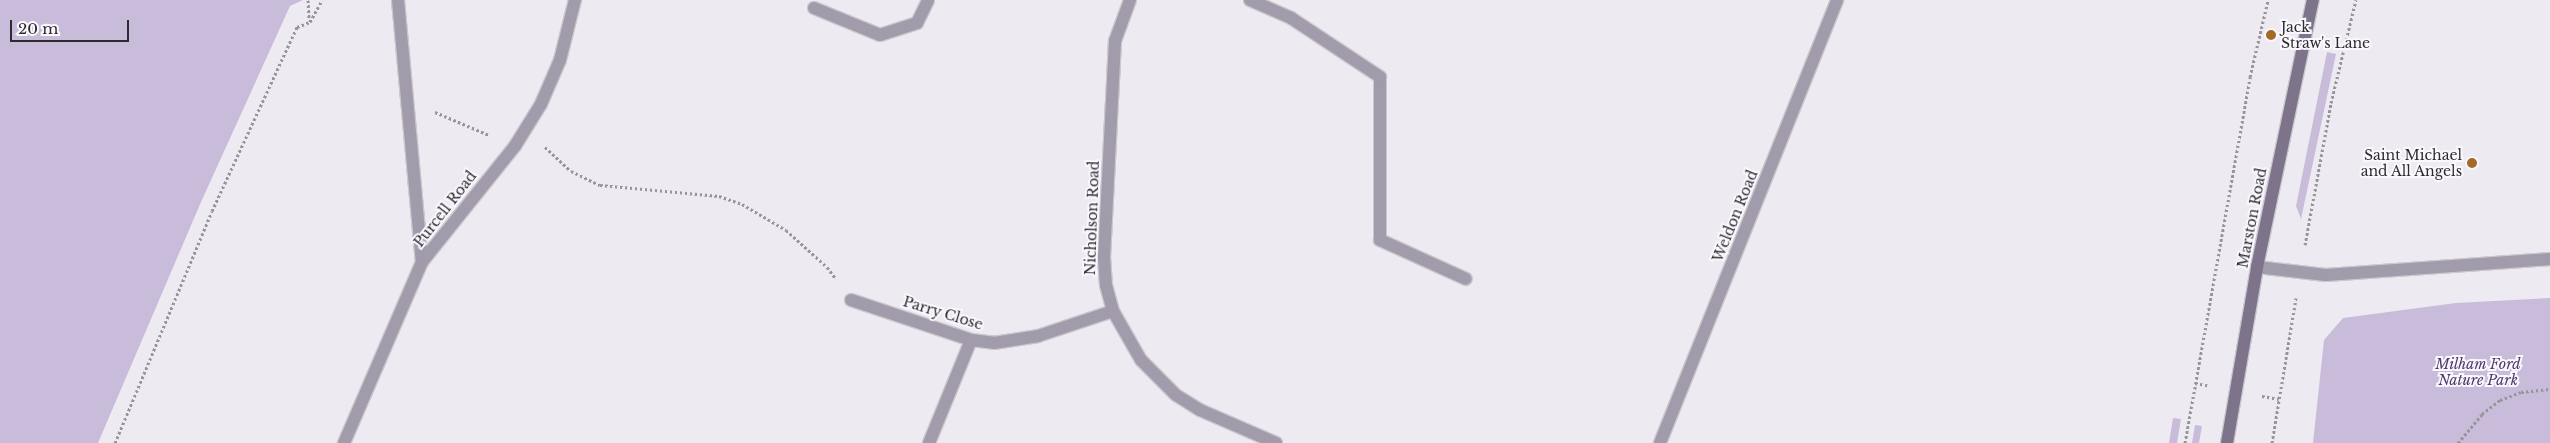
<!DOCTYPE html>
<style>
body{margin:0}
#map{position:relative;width:2550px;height:443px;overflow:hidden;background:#edeaf1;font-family:"Libre Baskerville",serif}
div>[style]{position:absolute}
.green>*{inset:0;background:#c9bcda}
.path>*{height:3px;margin-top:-1.5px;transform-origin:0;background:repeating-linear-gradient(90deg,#97959a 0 2.5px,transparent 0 5px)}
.roads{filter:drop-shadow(1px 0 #cac8ce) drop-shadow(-1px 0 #cac8ce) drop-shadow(0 1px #cac8ce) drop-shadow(0 -1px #cac8ce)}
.lane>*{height:12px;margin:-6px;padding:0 6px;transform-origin:6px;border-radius:6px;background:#a19bab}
.street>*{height:12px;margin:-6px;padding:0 6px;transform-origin:6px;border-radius:6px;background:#a19bab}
.secondary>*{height:12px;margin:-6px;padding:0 6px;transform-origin:6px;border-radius:6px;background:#7d748b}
.dots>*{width:14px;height:14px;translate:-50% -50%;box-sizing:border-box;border:2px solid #faf8fe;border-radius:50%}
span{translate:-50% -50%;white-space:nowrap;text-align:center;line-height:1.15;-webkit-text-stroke:4px #faf8fe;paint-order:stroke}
.poi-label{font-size:14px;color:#2c2b2d}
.left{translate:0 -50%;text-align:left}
.right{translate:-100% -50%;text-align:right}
.street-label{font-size:14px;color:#2c2b2d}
.park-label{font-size:14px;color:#4e3868;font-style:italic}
.scale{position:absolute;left:10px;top:20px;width:119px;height:22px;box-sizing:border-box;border:2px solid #2c2b2d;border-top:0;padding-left:6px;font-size:15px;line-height:18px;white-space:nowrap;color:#2c2b2d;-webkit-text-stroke:4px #faf8fe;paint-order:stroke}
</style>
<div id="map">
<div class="green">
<div style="clip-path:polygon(0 0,303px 0,290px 6px,201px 202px,98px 443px,0 443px)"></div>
<div style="clip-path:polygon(2327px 52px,2336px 54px,2301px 219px,2296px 206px)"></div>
<div style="clip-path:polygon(2550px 298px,2550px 443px,2313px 443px,2324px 340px,2343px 318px,2456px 303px)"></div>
<div style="clip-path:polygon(2173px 418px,2181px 419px,2177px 443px,2169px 443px)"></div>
<div style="clip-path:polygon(2195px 425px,2202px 426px,2199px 443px,2192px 443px)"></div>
</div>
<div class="path">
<div style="left:308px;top:0;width:21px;rotate:87deg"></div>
<div style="left:435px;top:112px;width:59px;rotate:23.1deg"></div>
<div style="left:545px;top:147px;width:35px;rotate:43deg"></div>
<div style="left:571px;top:171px;width:32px;rotate:26deg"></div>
<div style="left:600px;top:185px;width:120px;rotate:5.3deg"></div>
<div style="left:719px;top:196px;width:24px;rotate:19deg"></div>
<div style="left:742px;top:204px;width:51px;rotate:30.6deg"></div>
<div style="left:786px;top:230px;width:55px;rotate:42.1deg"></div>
<div style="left:827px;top:267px;width:15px;rotate:53deg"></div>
<div style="left:2305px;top:245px;width:144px;rotate:-79.6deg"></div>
<div style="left:2331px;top:103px;width:106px;rotate:-76.4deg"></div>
<div style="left:2195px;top:383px;width:15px;rotate:11deg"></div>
<div style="left:2262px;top:396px;width:17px;rotate:10deg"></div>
<div style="left:115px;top:443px;width:251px;rotate:-67.3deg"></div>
<div style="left:212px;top:211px;width:203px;rotate:-65.2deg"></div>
<div style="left:297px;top:27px;width:14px;rotate:-21deg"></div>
<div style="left:310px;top:22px;width:25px;rotate:-61deg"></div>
<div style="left:2185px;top:443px;width:372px;rotate:-79.9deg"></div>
<div style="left:2250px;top:77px;width:79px;rotate:-76.8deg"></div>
<div style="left:2272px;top:443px;width:147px;rotate:-80.6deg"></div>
<div style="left:2458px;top:443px;width:38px;rotate:-50deg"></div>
<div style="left:2482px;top:414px;width:23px;rotate:-38deg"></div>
<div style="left:2500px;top:400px;width:22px;rotate:-21deg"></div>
<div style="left:2521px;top:392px;width:29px;rotate:-6deg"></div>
</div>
<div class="roads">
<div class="lane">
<div style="left:398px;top:0;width:263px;rotate:84.8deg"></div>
<div style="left:814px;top:8px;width:71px;rotate:22.2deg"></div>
<div style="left:880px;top:35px;width:39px;rotate:-18deg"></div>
<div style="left:917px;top:23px;width:25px;rotate:-64deg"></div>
<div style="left:1380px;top:77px;width:163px;rotate:90deg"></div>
<div style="left:1380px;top:240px;width:94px;rotate:24.4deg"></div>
<div style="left:929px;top:443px;width:111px;rotate:-67.8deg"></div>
</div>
<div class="street">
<div style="left:1130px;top:0;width:44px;rotate:110.1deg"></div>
<div style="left:1115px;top:41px;width:216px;rotate:92.9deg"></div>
<div style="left:1104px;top:257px;width:28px;rotate:86deg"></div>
<div style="left:1106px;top:285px;width:27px;rotate:75deg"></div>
<div style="left:1113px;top:311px;width:56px;rotate:60.3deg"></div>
<div style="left:1141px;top:360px;width:49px;rotate:45deg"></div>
<div style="left:1176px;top:395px;width:28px;rotate:32deg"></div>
<div style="left:1200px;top:410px;width:83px;rotate:23.5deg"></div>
<div style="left:1250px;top:0;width:45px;rotate:23.7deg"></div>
<div style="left:1291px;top:18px;width:107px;rotate:33.5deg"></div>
<div style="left:2257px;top:267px;width:69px;rotate:6.6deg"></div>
<div style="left:2326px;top:275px;width:225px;rotate:-4.1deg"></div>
<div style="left:851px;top:300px;width:126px;rotate:18.4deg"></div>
<div style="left:971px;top:340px;width:23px;rotate:7deg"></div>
<div style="left:994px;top:343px;width:45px;rotate:-9deg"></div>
<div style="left:1038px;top:336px;width:79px;rotate:-18.4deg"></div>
<div style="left:344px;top:443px;width:197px;rotate:-66.7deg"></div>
<div style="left:422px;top:262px;width:149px;rotate:-51.3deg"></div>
<div style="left:515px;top:146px;width:49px;rotate:-58.2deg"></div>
<div style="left:541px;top:104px;width:48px;rotate:-66.6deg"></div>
<div style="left:560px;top:60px;width:62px;rotate:-76deg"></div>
<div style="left:1660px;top:443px;width:477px;rotate:-68.2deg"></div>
</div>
<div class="secondary">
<div style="left:2227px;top:443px;width:179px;rotate:-80.3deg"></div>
<div style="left:2257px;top:267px;width:273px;rotate:-78.2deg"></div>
</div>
</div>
<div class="dots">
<div style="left:2271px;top:35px;background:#a36a28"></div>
<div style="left:2472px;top:163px;background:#a36a28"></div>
</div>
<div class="poi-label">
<span class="left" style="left:2281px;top:35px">Jack<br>Straw's Lane</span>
<span class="right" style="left:2462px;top:163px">Saint Michael<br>and All Angels</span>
</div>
<div class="street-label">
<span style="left:445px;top:209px;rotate:-52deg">Purcell Road</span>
<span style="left:1735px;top:216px;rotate:-68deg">Weldon Road</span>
<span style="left:1092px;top:218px;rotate:-88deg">Nicholson Road</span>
<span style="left:2252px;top:218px;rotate:-79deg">Marston Road</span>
<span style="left:943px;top:313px;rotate:17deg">Parry Close</span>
</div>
<div class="park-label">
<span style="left:2478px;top:372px">Milham Ford<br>Nature Park</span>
</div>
<div class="scale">20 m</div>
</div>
